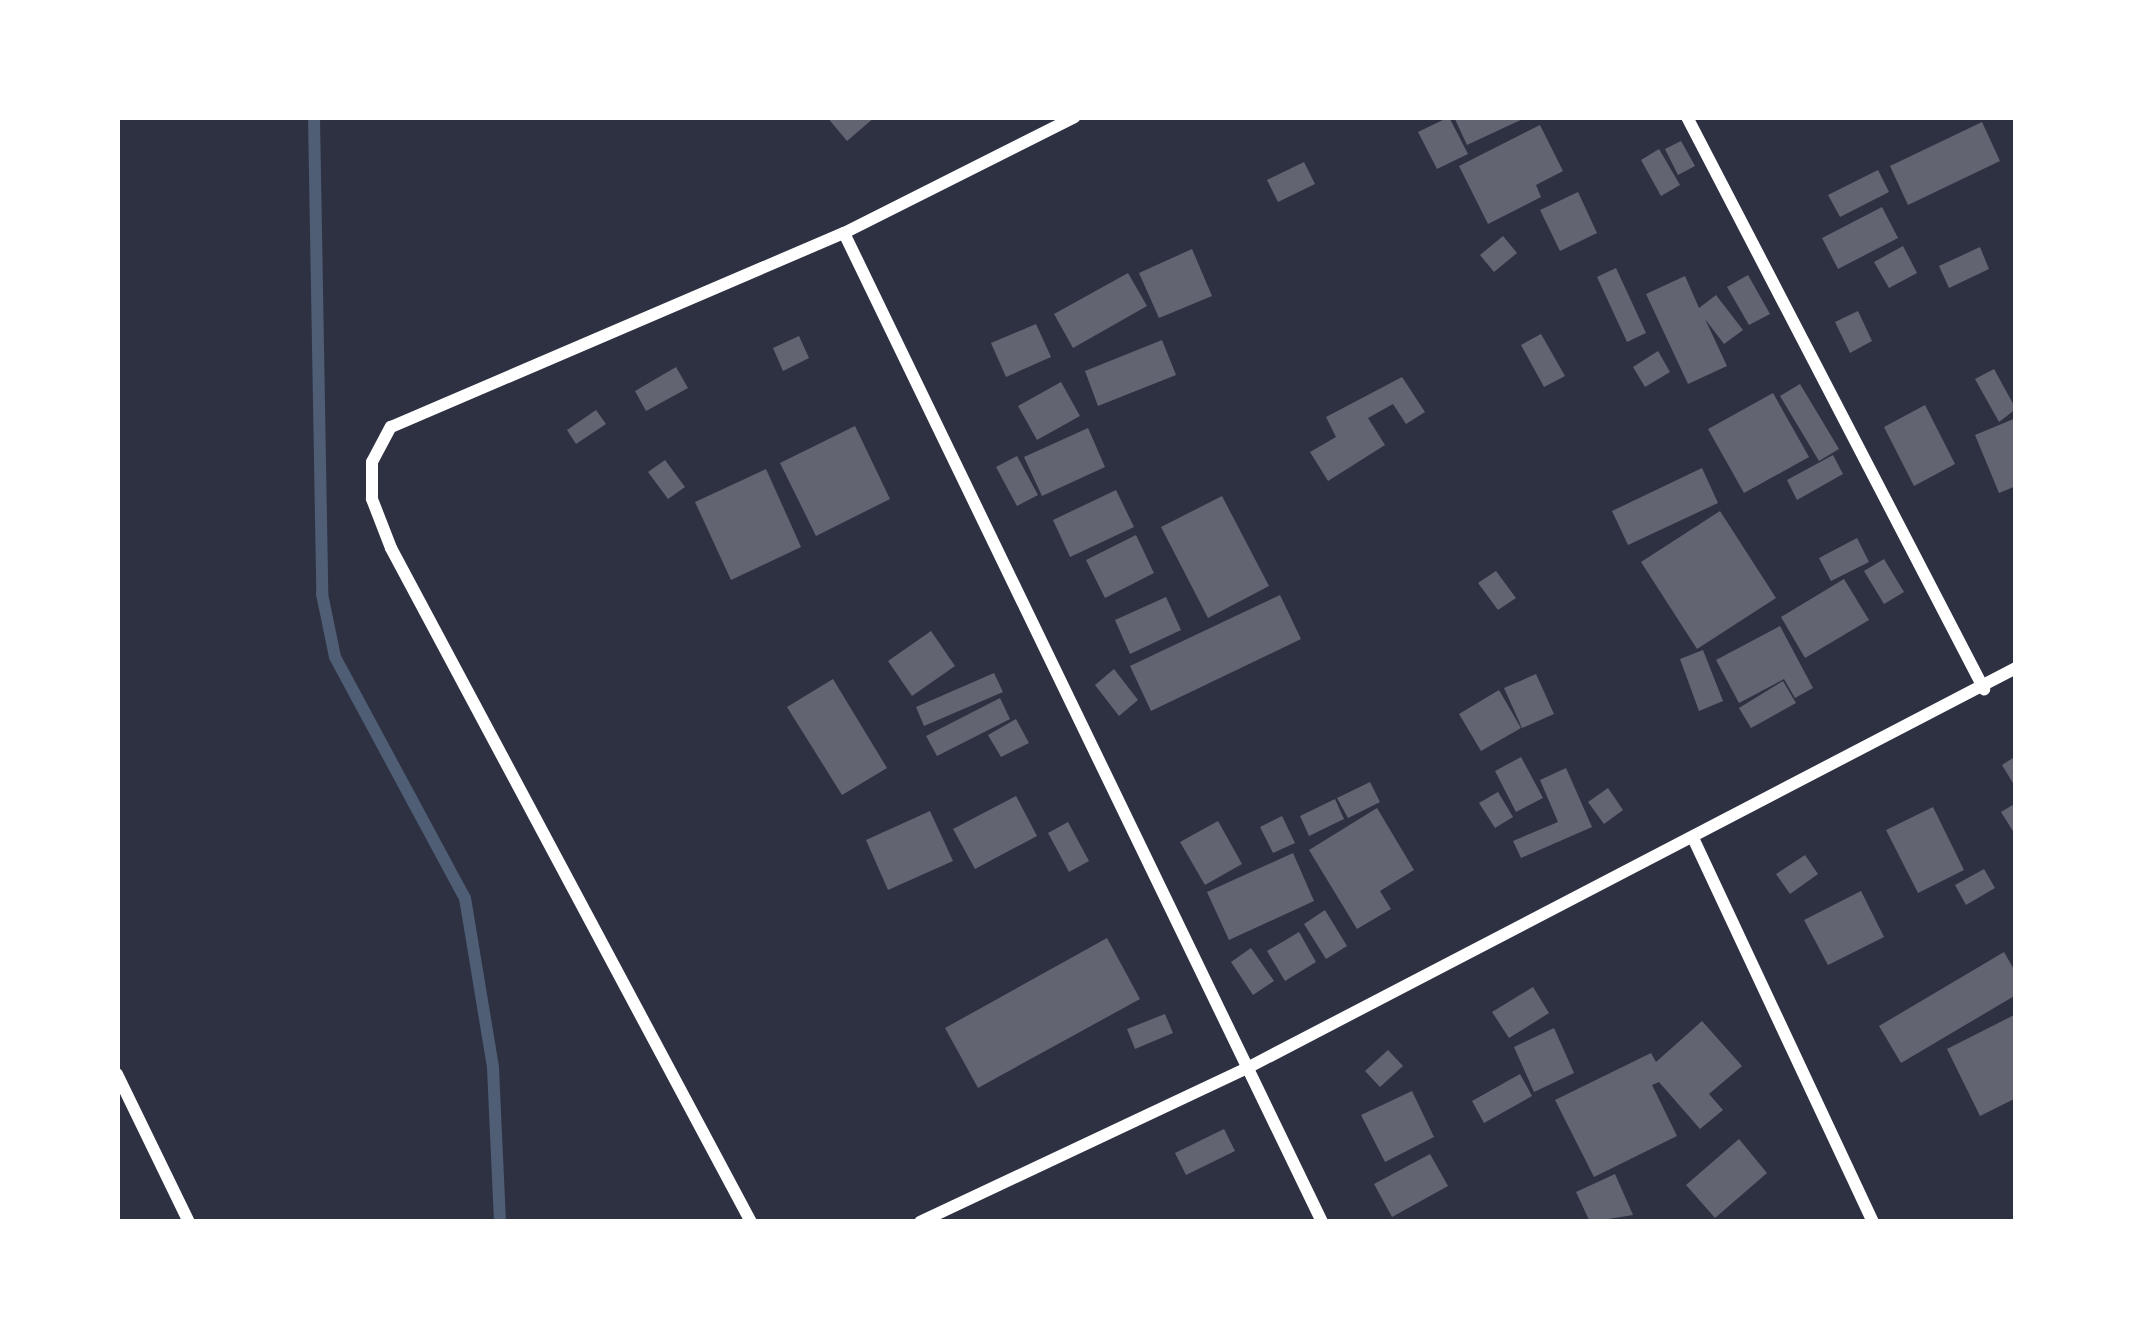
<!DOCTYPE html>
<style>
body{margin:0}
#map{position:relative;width:2133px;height:1339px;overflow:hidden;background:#2d3142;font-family:"PT Sans Narrow",sans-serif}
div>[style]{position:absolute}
.stream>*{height:12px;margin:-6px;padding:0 6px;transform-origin:6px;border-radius:6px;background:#4f5d75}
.building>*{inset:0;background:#626471}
.minor>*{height:12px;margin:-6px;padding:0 6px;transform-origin:6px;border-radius:6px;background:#fff}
span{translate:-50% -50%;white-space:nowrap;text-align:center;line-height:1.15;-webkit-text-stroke:9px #fff;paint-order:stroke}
.frame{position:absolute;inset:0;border:120px solid #fff;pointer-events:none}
</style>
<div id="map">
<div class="stream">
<div style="left:314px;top:117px;width:477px;rotate:89deg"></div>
<div style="left:322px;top:594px;width:64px;rotate:78.3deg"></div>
<div style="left:335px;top:657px;width:274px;rotate:61.7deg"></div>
<div style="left:465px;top:898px;width:172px;rotate:80.6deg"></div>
<div style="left:493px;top:1068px;width:154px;rotate:87.4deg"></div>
</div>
<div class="building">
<div style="clip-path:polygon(827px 117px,875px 117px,847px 141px)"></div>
<div style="clip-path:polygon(1449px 117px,1468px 154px,1437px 169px,1418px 132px)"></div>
<div style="clip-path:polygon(1454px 117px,1527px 117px,1467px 145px)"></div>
<div style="clip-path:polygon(1982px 122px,2000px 161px,1908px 205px,1890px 166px)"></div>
<div style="clip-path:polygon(1540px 125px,1563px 171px,1536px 185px,1541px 197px,1488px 224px,1459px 166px)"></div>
<div style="clip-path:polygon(1681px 141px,1695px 166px,1678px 175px,1665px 149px)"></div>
<div style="clip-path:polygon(1659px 149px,1680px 185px,1661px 196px,1641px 160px)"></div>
<div style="clip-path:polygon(1304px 162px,1315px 184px,1278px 202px,1267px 180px)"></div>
<div style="clip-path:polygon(1878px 170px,1889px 192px,1840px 217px,1828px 195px)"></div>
<div style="clip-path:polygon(1578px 192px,1597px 233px,1560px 251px,1540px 210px)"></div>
<div style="clip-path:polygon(1882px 207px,1898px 238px,1838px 269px,1822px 238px)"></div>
<div style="clip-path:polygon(1503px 236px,1517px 253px,1494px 272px,1480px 255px)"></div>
<div style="clip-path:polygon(1903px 246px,1917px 273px,1889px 288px,1874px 262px)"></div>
<div style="clip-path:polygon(1980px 247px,1989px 269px,1949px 288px,1939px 266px)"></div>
<div style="clip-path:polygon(1192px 249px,1212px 296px,1159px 318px,1139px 273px)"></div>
<div style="clip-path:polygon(1616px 268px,1646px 333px,1627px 342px,1597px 277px)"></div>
<div style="clip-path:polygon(1128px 273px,1147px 306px,1073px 348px,1054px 314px)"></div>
<div style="clip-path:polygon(1748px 275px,1770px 314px,1749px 325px,1727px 287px)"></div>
<div style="clip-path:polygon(1685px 276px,1699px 308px,1716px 295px,1743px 330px,1724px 344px,1705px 319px,1727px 366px,1688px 384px,1646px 294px)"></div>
<div style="clip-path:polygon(1858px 311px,1872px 341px,1850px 353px,1835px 322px)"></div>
<div style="clip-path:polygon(1036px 324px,1051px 357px,1006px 377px,991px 343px)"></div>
<div style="clip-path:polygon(1541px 334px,1565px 376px,1544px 387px,1521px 345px)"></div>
<div style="clip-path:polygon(799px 336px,809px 358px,783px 371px,773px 348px)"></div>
<div style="clip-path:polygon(1162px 340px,1176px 375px,1098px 406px,1085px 371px)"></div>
<div style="clip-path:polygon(1658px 351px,1670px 372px,1645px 387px,1633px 367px)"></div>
<div style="clip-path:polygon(676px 367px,688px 388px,646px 411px,635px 391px)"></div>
<div style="clip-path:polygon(1994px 369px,2016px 409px,1999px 422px,1975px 379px)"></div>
<div style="clip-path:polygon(1402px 377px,1425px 412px,1406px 424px,1393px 404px,1368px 418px,1385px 445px,1328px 481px,1310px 452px,1336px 437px,1326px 417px)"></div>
<div style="clip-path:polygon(1061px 382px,1080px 416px,1037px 440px,1018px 406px)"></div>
<div style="clip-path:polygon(1800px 384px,1839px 449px,1819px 461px,1780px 396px)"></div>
<div style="clip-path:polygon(1773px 393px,1809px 457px,1744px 493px,1708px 429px)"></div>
<div style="clip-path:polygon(1925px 405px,1955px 464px,1914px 486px,1884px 427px)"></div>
<div style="clip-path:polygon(596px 410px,606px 424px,576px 444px,567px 430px)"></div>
<div style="clip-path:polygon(2016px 418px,2016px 486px,1999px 493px,1975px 435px)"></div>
<div style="clip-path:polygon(855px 426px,890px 499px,816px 536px,780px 463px)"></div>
<div style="clip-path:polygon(1088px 428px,1105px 467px,1042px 496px,1024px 457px)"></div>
<div style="clip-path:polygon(1833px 455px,1843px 474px,1797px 500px,1787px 480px)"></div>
<div style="clip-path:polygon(1017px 456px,1038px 495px,1017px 506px,996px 467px)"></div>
<div style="clip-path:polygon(665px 460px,685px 487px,668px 499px,648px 472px)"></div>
<div style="clip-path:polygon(1702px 468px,1718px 503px,1628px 545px,1612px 511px)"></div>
<div style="clip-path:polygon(766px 469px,801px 547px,731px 580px,695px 502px)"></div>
<div style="clip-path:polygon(1116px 490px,1134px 527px,1070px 557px,1053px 520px)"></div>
<div style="clip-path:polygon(1222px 496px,1269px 586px,1208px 618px,1161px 527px)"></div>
<div style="clip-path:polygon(1720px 511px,1776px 598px,1697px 649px,1641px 562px)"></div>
<div style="clip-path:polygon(1136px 535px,1154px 573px,1105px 598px,1086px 560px)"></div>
<div style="clip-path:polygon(1857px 538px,1869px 562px,1831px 581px,1819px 558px)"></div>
<div style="clip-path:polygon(1884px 559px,1904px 592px,1884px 604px,1864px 571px)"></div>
<div style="clip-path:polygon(1496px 571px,1516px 598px,1498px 610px,1478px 583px)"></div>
<div style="clip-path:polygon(1844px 579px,1869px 620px,1805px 658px,1781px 617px)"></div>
<div style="clip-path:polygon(1280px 595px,1301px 639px,1151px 711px,1130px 666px)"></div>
<div style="clip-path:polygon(1166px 597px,1181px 630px,1130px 654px,1115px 620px)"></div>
<div style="clip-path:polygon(1780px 626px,1813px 688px,1795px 698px,1784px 679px,1739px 703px,1716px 660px)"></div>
<div style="clip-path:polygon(931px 631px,955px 666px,912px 696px,888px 661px)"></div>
<div style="clip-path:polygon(1703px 650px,1723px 701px,1699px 711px,1680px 659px)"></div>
<div style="clip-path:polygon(1114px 669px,1138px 700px,1119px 716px,1095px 685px)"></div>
<div style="clip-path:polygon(994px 673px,1003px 692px,924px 726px,916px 707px)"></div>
<div style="clip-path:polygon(1536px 674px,1554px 714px,1522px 728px,1504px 688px)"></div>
<div style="clip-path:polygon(833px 679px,887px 768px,842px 795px,787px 707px)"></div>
<div style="clip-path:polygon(1783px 681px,1796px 703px,1751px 728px,1739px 708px)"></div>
<div style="clip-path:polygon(1499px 690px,1521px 728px,1481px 751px,1459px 714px)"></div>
<div style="clip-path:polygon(1000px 698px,1010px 719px,937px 756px,926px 736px)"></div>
<div style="clip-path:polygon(1016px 719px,1029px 743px,1001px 757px,988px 735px)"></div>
<div style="clip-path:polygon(2016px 756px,2016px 788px,2002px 765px)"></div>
<div style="clip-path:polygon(1521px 757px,1543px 798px,1516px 812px,1495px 771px)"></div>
<div style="clip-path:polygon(1566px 768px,1592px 827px,1521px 858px,1513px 841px,1558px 822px,1540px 780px)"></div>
<div style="clip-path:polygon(1370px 782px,1380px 802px,1348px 818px,1337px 798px)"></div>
<div style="clip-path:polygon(1608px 788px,1623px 810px,1604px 824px,1588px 802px)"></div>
<div style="clip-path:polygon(1498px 792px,1513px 817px,1495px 828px,1479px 803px)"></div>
<div style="clip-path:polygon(1016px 796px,1037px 836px,975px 869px,953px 829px)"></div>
<div style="clip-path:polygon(1335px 799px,1344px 819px,1309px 836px,1300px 816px)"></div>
<div style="clip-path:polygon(2016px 803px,2016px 836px,2001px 812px)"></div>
<div style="clip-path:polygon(1933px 807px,1964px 870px,1918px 893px,1886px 830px)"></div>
<div style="clip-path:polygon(1377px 808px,1414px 870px,1380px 891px,1391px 909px,1357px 929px,1309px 850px)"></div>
<div style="clip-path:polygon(930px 811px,953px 861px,888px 890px,866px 840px)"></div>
<div style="clip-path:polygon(1282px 816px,1295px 843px,1273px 853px,1260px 827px)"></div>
<div style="clip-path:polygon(1218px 821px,1242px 864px,1205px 885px,1180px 842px)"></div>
<div style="clip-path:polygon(1068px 822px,1089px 861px,1069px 872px,1048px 833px)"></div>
<div style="clip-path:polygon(1293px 853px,1314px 901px,1229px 940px,1207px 892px)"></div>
<div style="clip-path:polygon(1805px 855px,1818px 874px,1790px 894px,1776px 874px)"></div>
<div style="clip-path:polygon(1984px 869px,1995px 888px,1966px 905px,1955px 885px)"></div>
<div style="clip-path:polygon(1861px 891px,1884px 937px,1828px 965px,1804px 920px)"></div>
<div style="clip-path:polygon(1325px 910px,1347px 946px,1326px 959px,1304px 924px)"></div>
<div style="clip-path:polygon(1299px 932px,1316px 962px,1285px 981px,1267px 951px)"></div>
<div style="clip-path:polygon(1107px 938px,1140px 999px,978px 1088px,945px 1028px)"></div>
<div style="clip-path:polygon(1251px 948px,1274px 981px,1253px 995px,1231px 962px)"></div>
<div style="clip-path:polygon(2004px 952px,2016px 973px,2016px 995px,1901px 1063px,1879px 1026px)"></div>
<div style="clip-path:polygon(1533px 987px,1549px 1013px,1509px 1038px,1492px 1012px)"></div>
<div style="clip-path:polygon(1165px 1014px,1173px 1033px,1135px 1049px,1127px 1029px)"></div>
<div style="clip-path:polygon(2016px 1014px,2016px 1098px,1980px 1116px,1947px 1049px)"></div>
<div style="clip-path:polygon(1702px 1021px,1742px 1066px,1709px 1094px,1723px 1110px,1700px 1129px,1659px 1082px,1652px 1085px,1677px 1136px,1594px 1177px,1555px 1100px,1651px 1053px,1656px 1062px)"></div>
<div style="clip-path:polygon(1554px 1028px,1574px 1073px,1534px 1092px,1514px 1047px)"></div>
<div style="clip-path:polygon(1388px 1050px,1403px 1066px,1380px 1087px,1365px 1071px)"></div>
<div style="clip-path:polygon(1520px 1074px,1532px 1096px,1484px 1123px,1472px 1101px)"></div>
<div style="clip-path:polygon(1412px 1091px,1434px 1137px,1385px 1162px,1361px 1115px)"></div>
<div style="clip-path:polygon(1224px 1129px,1235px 1151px,1186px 1175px,1175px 1153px)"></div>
<div style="clip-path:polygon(1739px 1139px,1767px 1173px,1715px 1218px,1686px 1185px)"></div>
<div style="clip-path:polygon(1430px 1154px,1448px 1186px,1392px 1217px,1374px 1184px)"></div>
<div style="clip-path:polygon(1615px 1174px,1633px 1215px,1590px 1222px,1576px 1192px)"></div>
</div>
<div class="minor">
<div style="left:1687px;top:117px;width:645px;rotate:62.56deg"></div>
<div style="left:844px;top:233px;width:1098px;rotate:64.2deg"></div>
<div style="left:1694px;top:840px;width:422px;rotate:64.9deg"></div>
<div style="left:117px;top:1074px;width:165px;rotate:64.1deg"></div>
<div style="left:751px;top:1222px;width:764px;rotate:-118.11deg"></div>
<div style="left:391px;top:548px;width:53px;rotate:-111.2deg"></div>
<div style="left:372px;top:499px;width:37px;rotate:-90deg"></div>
<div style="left:372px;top:462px;width:40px;rotate:-62deg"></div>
<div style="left:391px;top:427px;width:493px;rotate:-23.2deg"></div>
<div style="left:844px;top:233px;width:258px;rotate:-26.7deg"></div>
<div style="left:920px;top:1222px;width:366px;rotate:-25.2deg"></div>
<div style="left:1251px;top:1066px;width:862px;rotate:-27.49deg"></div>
</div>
<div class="frame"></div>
</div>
